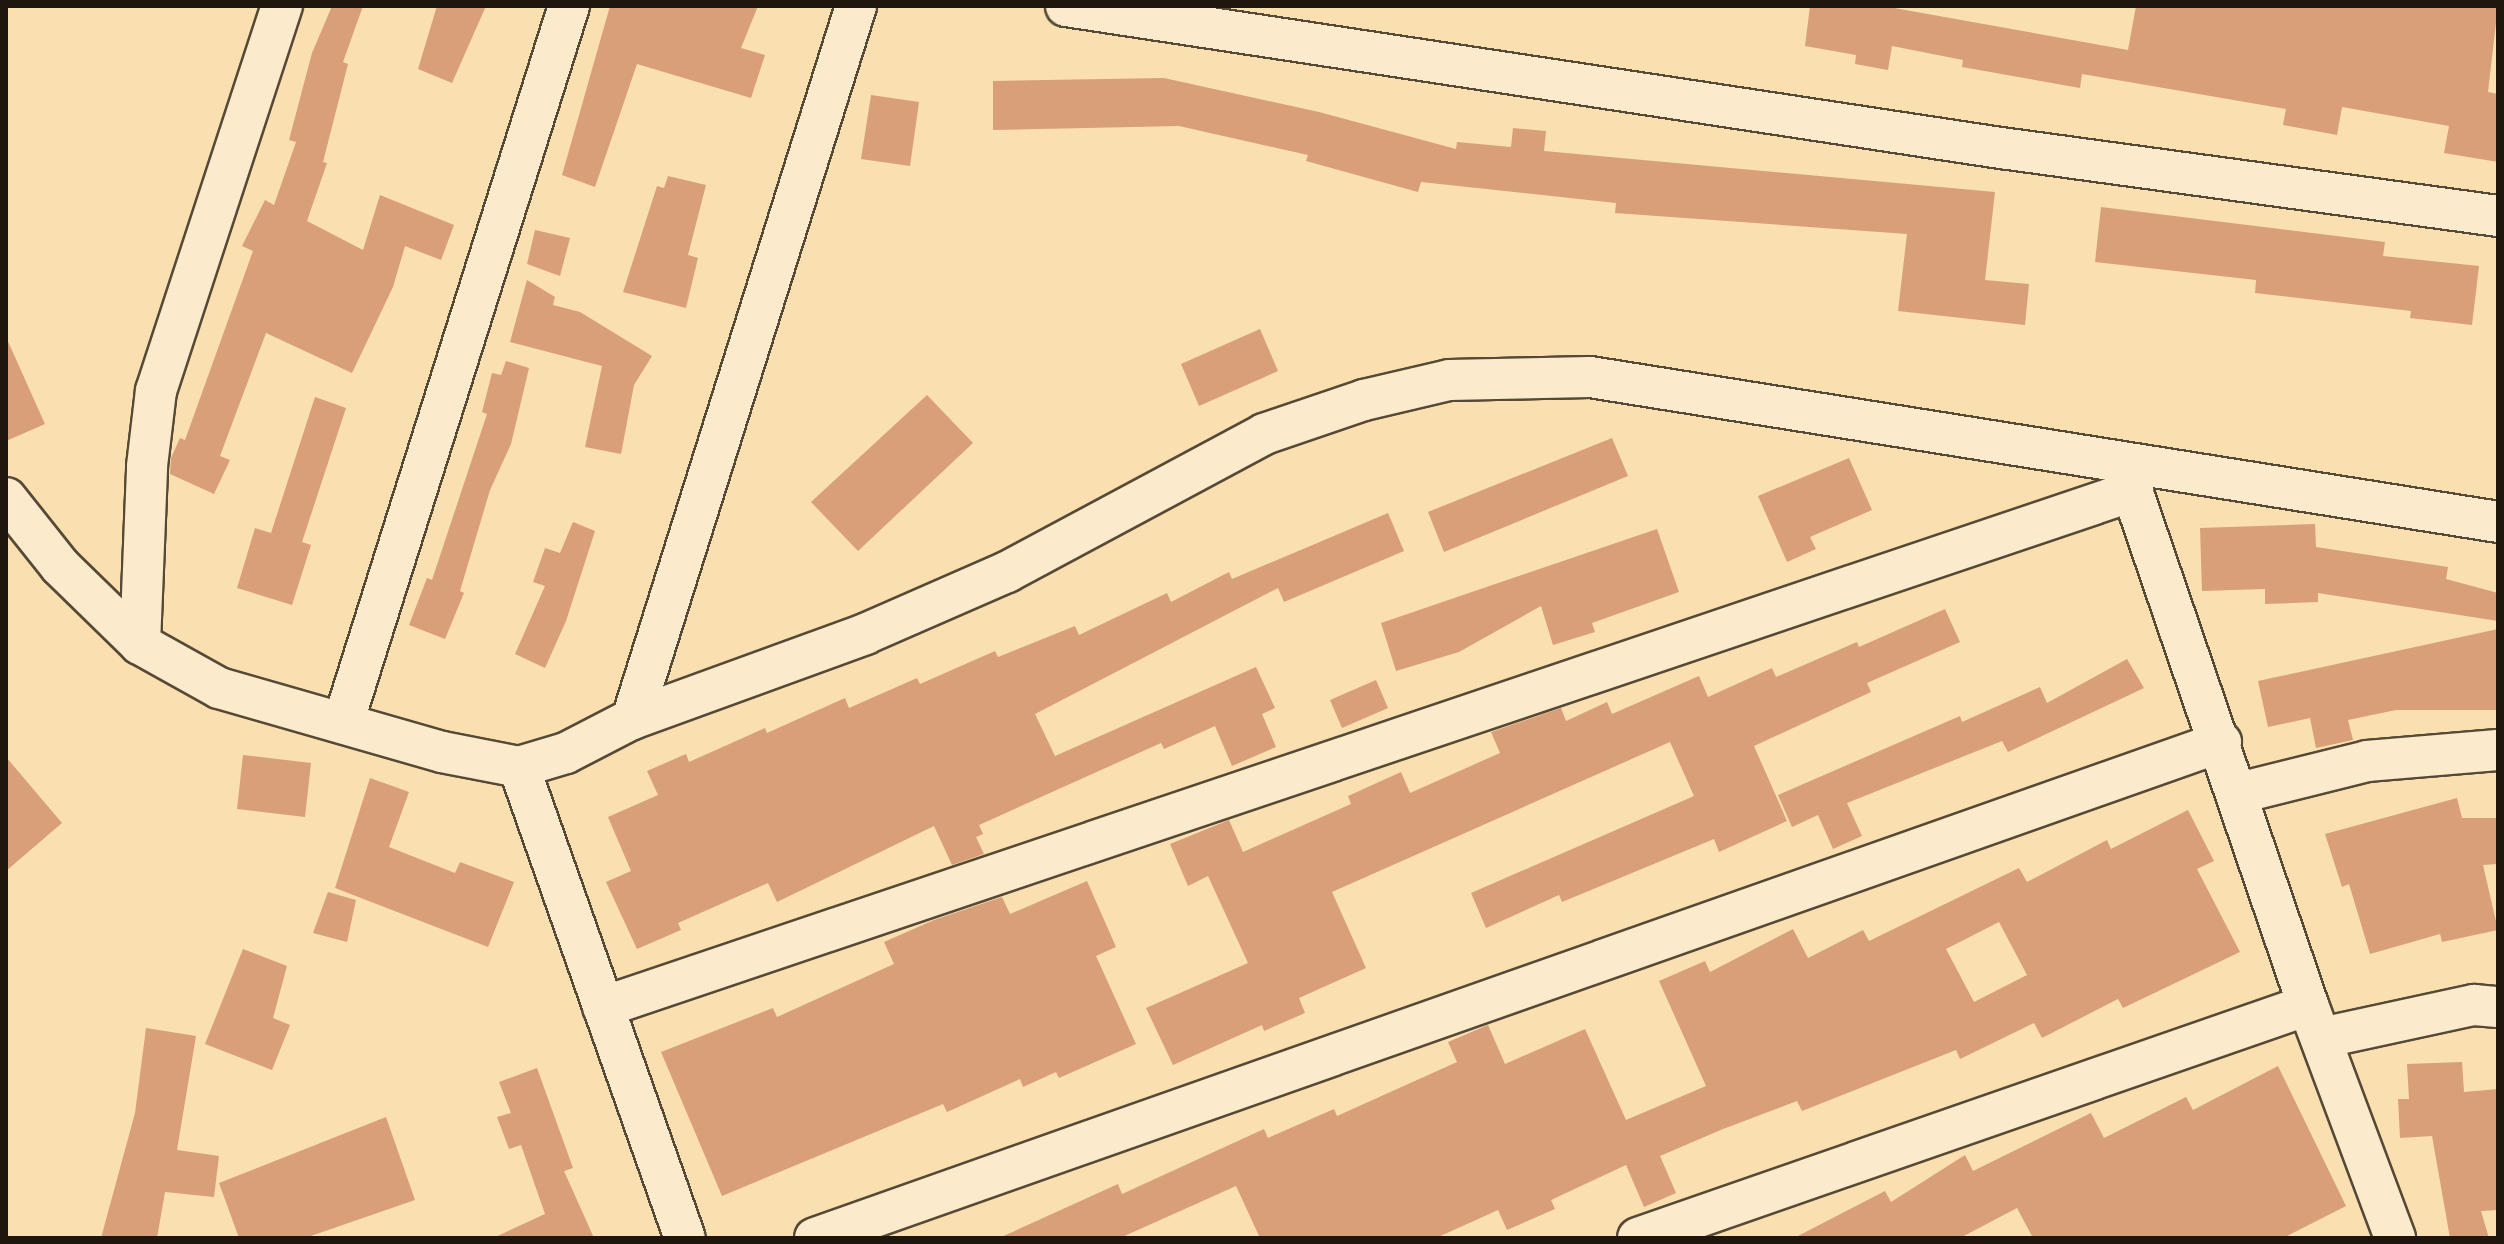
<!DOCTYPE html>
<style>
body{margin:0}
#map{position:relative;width:2504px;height:1244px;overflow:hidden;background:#fadfb0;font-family:"IM FELL DW Pica",serif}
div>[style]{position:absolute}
.building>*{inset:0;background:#d99f78}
.roads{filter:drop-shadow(2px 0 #564936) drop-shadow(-2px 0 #564936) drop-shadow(0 2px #564936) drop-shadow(0 -2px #564936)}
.minor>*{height:40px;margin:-20px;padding:0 20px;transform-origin:20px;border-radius:20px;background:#fceacc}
span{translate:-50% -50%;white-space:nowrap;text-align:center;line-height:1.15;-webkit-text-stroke:6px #fceacc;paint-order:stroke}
.frame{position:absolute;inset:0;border:8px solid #1f170d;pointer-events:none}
</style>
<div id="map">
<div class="building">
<div style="clip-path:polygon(332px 6px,363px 6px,343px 62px,348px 64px,323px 162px,327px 163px,307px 221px,363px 250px,380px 195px,454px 225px,441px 260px,405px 246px,393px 287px,352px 373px,266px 333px,220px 456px,230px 460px,214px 494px,170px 474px,171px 458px,180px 438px,185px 440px,253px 251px,242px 246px,265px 200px,274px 205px,296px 142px,289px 140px,312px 53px)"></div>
<div style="clip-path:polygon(437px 6px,486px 6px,452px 83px,418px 69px)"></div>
<div style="clip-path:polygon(610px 6px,758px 6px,741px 48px,765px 55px,751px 98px,637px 64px,595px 187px,562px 175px)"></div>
<div style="clip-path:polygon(1810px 6px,1883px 6px,2128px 50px,2136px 6px,2498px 6px,2488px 92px,2498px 94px,2498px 162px,2444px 153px,2449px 126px,2342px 107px,2337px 135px,2283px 125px,2286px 109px,2082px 74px,2080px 88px,1962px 67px,1963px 60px,1892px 46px,1888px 70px,1855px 64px,1856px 55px,1805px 46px)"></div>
<div style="clip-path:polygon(1164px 78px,1319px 112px,1456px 149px,1457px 142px,1511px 147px,1513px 128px,1546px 131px,1544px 151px,1995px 192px,1985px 280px,2029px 284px,2025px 325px,1898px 311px,1907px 234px,1615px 213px,1616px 203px,1421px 182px,1418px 192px,1306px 161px,1308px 155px,1179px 126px,993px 130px,993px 81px)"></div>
<div style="clip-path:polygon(871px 95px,919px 102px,910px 166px,861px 159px)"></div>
<div style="clip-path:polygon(668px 176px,706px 185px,688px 255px,698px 258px,686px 308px,623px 292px,657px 186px,664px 188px)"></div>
<div style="clip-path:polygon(2101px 207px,2385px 242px,2383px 256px,2479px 266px,2472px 325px,2410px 318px,2411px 311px,2255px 293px,2256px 280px,2095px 262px)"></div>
<div style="clip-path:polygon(535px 230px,570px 238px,560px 276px,527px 264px)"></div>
<div style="clip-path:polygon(527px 280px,555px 297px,553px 305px,580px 312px,652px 356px,634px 385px,621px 454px,585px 447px,602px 366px,510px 342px)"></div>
<div style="clip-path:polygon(1260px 329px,1278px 371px,1199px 406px,1181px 364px)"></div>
<div style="clip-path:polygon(6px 337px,45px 424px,6px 441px)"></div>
<div style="clip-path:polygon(506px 361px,529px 368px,511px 444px,490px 490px,460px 591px,464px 593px,445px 639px,409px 625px,427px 578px,432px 580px,487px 414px,482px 412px,492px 373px,501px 375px)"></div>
<div style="clip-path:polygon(927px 395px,973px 443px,858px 551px,811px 502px)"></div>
<div style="clip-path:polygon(315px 397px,346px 408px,302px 542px,311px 545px,292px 605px,237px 588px,255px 528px,271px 533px)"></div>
<div style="clip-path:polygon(1612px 438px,1628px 476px,1444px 552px,1428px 512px)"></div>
<div style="clip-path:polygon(1849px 458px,1872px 510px,1810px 537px,1816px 549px,1787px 562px,1758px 496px)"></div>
<div style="clip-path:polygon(1388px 513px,1404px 551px,1284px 602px,1278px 588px,1035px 714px,1055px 756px,1256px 667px,1275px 708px,1262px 714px,1276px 747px,1232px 766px,1215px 726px,1164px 749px,1161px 743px,979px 825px,983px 834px,976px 837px,984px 854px,952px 865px,934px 826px,777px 902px,768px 883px,678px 923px,681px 930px,637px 949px,606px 882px,631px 871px,608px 817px,658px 795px,647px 771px,686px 754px,689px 762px,765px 728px,767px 733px,845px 698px,849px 708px,917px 678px,920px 684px,995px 651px,998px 657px,1075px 626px,1079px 635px,1167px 593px,1171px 602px,1229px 572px,1232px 579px)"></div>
<div style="clip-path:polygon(573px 522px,595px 531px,566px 621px,545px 668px,515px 654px,545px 586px,533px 582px,545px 548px,560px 553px)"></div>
<div style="clip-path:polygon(2315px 524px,2316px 547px,2448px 567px,2446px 579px,2498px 593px,2498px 621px,2318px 593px,2318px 602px,2265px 604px,2265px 589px,2202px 591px,2200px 528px)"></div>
<div style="clip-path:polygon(1657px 529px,1679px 592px,1592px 623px,1595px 632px,1553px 645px,1541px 606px,1459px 652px,1396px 671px,1381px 623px)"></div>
<div style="clip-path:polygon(1945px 609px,1960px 642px,1867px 683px,1871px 692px,1754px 746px,1787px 821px,1719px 852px,1714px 839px,1562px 902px,1559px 895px,1486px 928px,1471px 893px,1694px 796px,1670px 742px,1332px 892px,1366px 968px,1299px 998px,1305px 1013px,1264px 1031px,1262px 1025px,1173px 1065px,1146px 1008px,1248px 963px,1208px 876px,1188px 886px,1170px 844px,1229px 820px,1243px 852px,1351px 804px,1348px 796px,1401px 772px,1410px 793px,1500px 753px,1491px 732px,1561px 708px,1566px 721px,1607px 702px,1612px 714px,1699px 676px,1708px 697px,1772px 668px,1776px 677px,1857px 642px,1859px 647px)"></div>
<div style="clip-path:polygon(2498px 629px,2498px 710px,2396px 710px,2348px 720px,2353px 740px,2316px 748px,2310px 718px,2268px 727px,2258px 681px)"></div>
<div style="clip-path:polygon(2127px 659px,2144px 688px,2008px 752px,2002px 741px,1847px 803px,1862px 836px,1833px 849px,1818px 815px,1792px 827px,1778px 795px,1960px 716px,1962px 722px,2040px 687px,2047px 703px)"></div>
<div style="clip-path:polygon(1376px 680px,1388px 708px,1342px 728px,1330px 700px)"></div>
<div style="clip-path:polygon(243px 755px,311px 763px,305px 817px,237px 809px)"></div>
<div style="clip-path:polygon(6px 757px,62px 823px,6px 871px)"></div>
<div style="clip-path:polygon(370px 778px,409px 792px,389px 847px,455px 873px,460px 862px,514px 882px,488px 947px,335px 888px)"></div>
<div style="clip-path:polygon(2457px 798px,2462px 818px,2498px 818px,2498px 864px,2483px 865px,2498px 930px,2442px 942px,2440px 934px,2370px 954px,2349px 884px,2342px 887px,2325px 834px)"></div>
<div style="clip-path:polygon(evenodd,2188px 810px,2214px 861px,2197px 869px,2240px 952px,2123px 1008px,2118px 999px,2042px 1038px,2034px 1023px,1960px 1059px,1956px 1050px,1802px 1111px,1797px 1101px,1723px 1129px,1660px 1156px,1676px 1193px,1644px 1207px,1626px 1165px,1551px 1200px,1555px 1209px,1507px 1230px,1498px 1210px,1436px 1238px,1260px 1238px,1236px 1186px,1120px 1238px,999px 1238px,1118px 1184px,1122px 1194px,1264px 1129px,1268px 1138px,1334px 1109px,1337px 1116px,1457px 1062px,1448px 1042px,1488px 1025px,1505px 1064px,1585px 1029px,1626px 1120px,1706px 1086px,1659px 981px,1705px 961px,1710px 972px,1793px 929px,1808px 958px,1863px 930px,1869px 941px,2019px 868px,2027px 882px,2107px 840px,2111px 849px,2188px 810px,1999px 922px,2027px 975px,1974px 1002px,1946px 949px,1999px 922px)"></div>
<div style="clip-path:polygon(1087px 881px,1116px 947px,1096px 956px,1136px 1044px,1059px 1078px,1056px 1072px,1023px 1087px,1020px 1079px,947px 1112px,943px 1104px,722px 1196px,661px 1052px,773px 1008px,777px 1017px,894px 964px,884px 942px,934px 920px,1002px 897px,1010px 914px)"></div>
<div style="clip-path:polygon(328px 892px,356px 900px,347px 942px,313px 933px)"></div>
<div style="clip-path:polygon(243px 949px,287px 966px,273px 1018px,290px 1025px,272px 1070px,205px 1044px)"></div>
<div style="clip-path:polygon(146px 1028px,196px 1036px,177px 1150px,219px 1156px,214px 1197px,165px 1192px,157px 1238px,101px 1238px,135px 1113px)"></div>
<div style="clip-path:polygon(2462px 1062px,2464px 1092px,2498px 1089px,2498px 1210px,2481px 1211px,2489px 1238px,2450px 1238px,2432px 1136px,2400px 1138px,2398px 1099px,2409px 1099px,2407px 1064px)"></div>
<div style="clip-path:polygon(2278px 1066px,2346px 1206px,2283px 1238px,2033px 1238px,2017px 1208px,1960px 1238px,1794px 1238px,1885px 1191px,1891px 1202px,1965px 1155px,1973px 1171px,2091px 1113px,2104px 1138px,2186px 1097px,2193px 1110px)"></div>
<div style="clip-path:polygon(537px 1068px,573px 1168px,564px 1171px,594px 1238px,493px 1238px,545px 1214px,521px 1145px,509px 1149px,497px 1117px,511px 1113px,499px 1082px)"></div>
<div style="clip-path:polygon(386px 1117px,415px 1200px,305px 1238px,239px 1238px,219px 1183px)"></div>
</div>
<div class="roads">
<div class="minor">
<div style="left:1066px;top:6px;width:946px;rotate:8.64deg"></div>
<div style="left:2001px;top:148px;width:502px;rotate:7.79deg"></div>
<div style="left:2124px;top:467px;width:569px;rotate:71.12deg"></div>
<div style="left:2308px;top:1005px;width:249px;rotate:69.5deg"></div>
<div style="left:6px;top:498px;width:87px;rotate:51.5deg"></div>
<div style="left:60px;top:566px;width:112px;rotate:44.3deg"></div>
<div style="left:140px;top:644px;width:90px;rotate:29.1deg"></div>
<div style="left:219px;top:688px;width:232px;rotate:16deg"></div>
<div style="left:442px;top:752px;width:78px;rotate:11deg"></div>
<div style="left:519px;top:767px;width:49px;rotate:-16.6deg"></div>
<div style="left:566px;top:753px;width:74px;rotate:-27.3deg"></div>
<div style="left:632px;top:719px;width:248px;rotate:-20deg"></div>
<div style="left:865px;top:634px;width:155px;rotate:-23.6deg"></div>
<div style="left:1007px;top:572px;width:292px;rotate:-28.2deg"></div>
<div style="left:1264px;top:434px;width:106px;rotate:-18.8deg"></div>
<div style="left:1364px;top:400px;width:87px;rotate:-13.2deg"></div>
<div style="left:1449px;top:380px;width:141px;rotate:-1.2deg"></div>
<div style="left:1590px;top:377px;width:920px;rotate:9.07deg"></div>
<div style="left:140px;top:644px;width:178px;rotate:-87.7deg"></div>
<div style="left:147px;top:466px;width:76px;rotate:-83.2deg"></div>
<div style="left:156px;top:391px;width:405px;rotate:-71.9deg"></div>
<div style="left:632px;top:719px;width:747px;rotate:-72.56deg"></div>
<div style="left:343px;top:723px;width:752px;rotate:-72.51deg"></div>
<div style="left:519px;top:767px;width:499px;rotate:70.6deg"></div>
<div style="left:2239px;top:793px;width:132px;rotate:-14deg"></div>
<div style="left:2367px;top:761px;width:131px;rotate:-4.8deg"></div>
<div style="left:603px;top:1007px;width:1615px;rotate:-18.64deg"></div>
<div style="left:2321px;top:1038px;width:157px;rotate:-12.2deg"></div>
<div style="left:2474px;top:1005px;width:24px;rotate:5deg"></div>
<div style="left:815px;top:1238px;width:1491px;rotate:-19.43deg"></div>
<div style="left:1638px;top:1238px;width:709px;rotate:-19.18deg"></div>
</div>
</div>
<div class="frame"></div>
</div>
